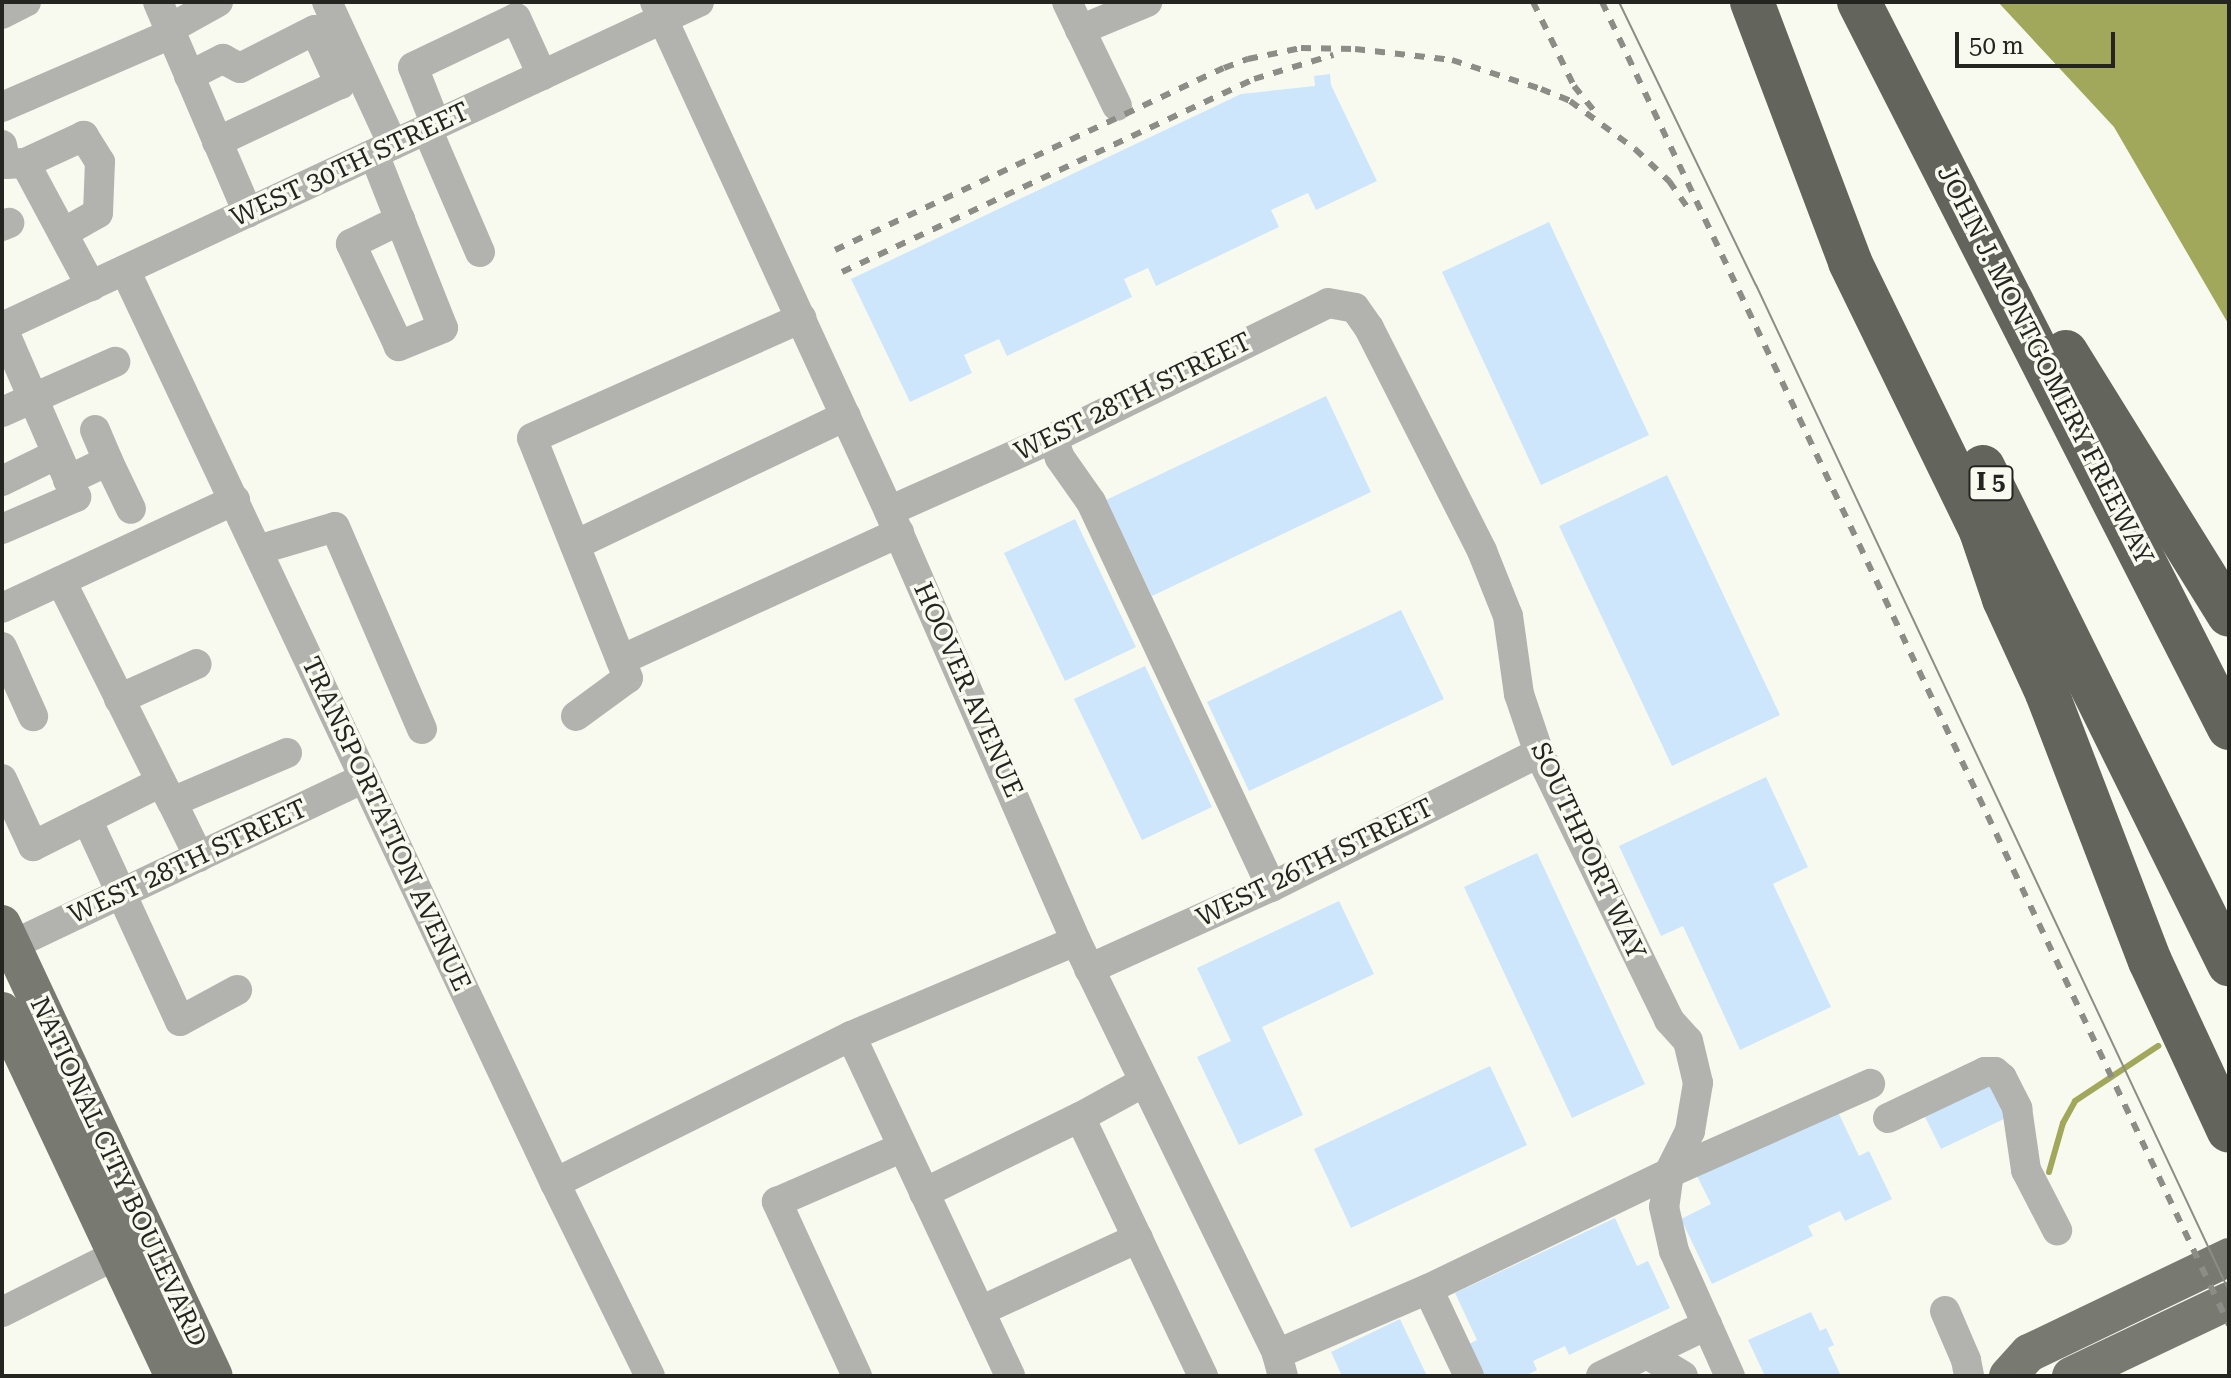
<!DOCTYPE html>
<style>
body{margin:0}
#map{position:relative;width:2231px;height:1378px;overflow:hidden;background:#f8faef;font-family:"Roboto Serif",serif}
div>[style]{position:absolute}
.water>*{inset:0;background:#a1a85b}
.stream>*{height:6px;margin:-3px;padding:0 3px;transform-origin:3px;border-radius:3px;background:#a1a85b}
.building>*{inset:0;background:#cde6fc}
.minor>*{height:30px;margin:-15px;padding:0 15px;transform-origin:15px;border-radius:15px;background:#b2b3ae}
.major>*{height:38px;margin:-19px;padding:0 19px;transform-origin:19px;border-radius:19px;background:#787971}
.highway>*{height:44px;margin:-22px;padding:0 22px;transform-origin:22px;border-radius:22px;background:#63645c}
.tram>*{height:2px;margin:-1px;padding:0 1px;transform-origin:1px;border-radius:1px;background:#8c8d86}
.rail>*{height:6px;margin-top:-3px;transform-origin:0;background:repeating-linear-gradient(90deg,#8c8d86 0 10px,transparent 0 20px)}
span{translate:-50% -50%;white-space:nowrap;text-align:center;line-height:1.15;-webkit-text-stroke:7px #f8faef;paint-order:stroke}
.shield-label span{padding:2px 6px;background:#f8faef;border:2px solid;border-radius:6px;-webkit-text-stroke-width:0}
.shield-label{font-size:24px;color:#242521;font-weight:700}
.street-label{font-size:26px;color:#242521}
.frame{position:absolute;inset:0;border:4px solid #242521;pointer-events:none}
.scale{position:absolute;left:1955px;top:32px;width:160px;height:36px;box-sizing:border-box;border:4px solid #242521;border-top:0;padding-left:10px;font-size:24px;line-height:28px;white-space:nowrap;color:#242521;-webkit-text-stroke:6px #f8faef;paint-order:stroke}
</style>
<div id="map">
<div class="water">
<div style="clip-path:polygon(1998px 2px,2229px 2px,2229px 325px,2114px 127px)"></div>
</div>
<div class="stream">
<div style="left:2049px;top:1172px;width:51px;rotate:-74.1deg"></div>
<div style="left:2063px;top:1123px;width:25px;rotate:-61deg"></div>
<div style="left:2075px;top:1101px;width:100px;rotate:-33.5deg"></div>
</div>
<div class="building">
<div style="clip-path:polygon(1330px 74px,1331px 85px,1377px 181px,1316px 210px,1308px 193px,1271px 210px,1279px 227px,1156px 286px,1148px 268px,1124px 279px,1132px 297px,1007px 356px,999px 339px,964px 355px,972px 373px,910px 402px,851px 279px,1241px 94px,1315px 86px,1314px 76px)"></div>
<div style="clip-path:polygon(1549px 222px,1649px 435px,1541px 485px,1442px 272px)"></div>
<div style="clip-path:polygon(1326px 396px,1371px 492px,1152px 596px,1106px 500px)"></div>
<div style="clip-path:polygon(1667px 475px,1780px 715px,1672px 766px,1559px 526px)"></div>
<div style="clip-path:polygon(1075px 519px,1136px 647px,1065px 681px,1004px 553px)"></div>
<div style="clip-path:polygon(1401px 610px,1444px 699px,1249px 791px,1207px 702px)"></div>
<div style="clip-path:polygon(1145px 666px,1212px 807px,1142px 840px,1074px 699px)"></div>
<div style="clip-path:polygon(1766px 777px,1808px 867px,1773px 884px,1831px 1007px,1740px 1050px,1683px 926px,1661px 936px,1619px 846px)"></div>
<div style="clip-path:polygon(1537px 853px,1645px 1084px,1572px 1118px,1464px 887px)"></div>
<div style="clip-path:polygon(1339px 901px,1374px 974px,1262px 1027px,1303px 1115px,1239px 1145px,1197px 1057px,1231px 1041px,1197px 968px)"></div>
<div style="clip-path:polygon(1490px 1066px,1527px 1145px,1351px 1228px,1314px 1149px)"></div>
<div style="clip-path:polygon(1983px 1075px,2008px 1117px,1941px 1149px,1921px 1109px)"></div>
<div style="clip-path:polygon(1837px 1110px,1859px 1156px,1869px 1151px,1892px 1199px,1845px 1221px,1840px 1211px,1808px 1226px,1813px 1236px,1712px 1284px,1681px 1219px,1711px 1204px,1697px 1176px)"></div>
<div style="clip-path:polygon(1615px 1218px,1637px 1266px,1648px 1261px,1670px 1308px,1569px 1355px,1565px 1346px,1533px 1361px,1537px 1370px,1525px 1376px,1482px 1376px,1467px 1345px,1477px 1340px,1455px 1293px)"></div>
<div style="clip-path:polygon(1811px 1312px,1820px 1331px,1826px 1328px,1834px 1345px,1828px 1348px,1841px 1376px,1765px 1376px,1748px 1340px)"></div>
<div style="clip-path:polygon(1400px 1319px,1427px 1376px,1342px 1376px,1331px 1352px)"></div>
</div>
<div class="minor">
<div style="left:158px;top:2px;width:229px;rotate:66.9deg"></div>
<div style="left:327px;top:2px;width:157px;rotate:65.2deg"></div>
<div style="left:655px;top:2px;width:560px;rotate:65.31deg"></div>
<div style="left:889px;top:511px;width:469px;rotate:66.5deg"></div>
<div style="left:1076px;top:941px;width:459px;rotate:64deg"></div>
<div style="left:1277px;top:1354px;width:23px;rotate:75deg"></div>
<div style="left:1067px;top:2px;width:115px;rotate:64.3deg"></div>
<div style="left:2px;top:14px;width:27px;rotate:-27deg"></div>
<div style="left:169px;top:29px;width:56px;rotate:-28.9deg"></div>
<div style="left:1080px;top:30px;width:73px;rotate:-22.7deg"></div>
<div style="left:189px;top:76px;width:38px;rotate:-27deg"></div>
<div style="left:223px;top:59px;width:19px;rotate:28deg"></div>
<div style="left:240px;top:68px;width:84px;rotate:-26.9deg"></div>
<div style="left:315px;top:30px;width:60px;rotate:65.2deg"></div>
<div style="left:340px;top:84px;width:136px;rotate:154.8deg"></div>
<div style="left:2px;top:107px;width:184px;rotate:-23.4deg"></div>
<div style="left:436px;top:125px;width:62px;rotate:-111.6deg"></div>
<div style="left:413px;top:67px;width:114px;rotate:-25.4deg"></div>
<div style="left:516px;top:18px;width:63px;rotate:65.5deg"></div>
<div style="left:427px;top:129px;width:134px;rotate:66.7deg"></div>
<div style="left:2px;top:145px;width:19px;rotate:78deg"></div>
<div style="left:6px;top:164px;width:19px;rotate:-3deg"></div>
<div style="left:374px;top:154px;width:71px;rotate:68.5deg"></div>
<div style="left:400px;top:220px;width:116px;rotate:68.3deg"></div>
<div style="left:443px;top:328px;width:48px;rotate:157.8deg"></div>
<div style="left:399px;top:346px;width:113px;rotate:-115.2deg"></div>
<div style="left:351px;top:244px;width:55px;rotate:-26.1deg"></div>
<div style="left:2px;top:226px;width:8px;rotate:-23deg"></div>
<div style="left:63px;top:233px;width:40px;rotate:-29.7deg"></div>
<div style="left:98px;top:213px;width:51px;rotate:-87.8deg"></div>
<div style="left:100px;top:162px;width:31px;rotate:-122deg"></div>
<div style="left:84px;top:136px;width:65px;rotate:155.4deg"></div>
<div style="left:25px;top:163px;width:140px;rotate:61.8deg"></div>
<div style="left:125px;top:270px;width:1009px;rotate:64.78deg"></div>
<div style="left:555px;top:1183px;width:215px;rotate:63.8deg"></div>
<div style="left:2px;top:412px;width:124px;rotate:-23.9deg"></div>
<div style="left:95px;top:430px;width:34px;rotate:67deg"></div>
<div style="left:1053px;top:438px;width:21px;rotate:71deg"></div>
<div style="left:1060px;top:458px;width:54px;rotate:54.8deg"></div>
<div style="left:1091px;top:502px;width:425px;rotate:64.9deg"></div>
<div style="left:68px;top:480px;width:44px;rotate:-25.4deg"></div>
<div style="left:108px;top:461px;width:53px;rotate:64.4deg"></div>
<div style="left:2px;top:481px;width:61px;rotate:-26.1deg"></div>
<div style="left:889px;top:511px;width:180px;rotate:-24deg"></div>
<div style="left:1053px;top:438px;width:306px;rotate:-26.1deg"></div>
<div style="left:1328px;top:303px;width:27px;rotate:10deg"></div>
<div style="left:1355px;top:308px;width:24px;rotate:55deg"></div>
<div style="left:1369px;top:328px;width:250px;rotate:63.1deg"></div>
<div style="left:1482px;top:551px;width:70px;rotate:68.2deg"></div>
<div style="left:1508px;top:616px;width:79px;rotate:82deg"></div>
<div style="left:1519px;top:694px;width:62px;rotate:71.3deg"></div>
<div style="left:1539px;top:753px;width:297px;rotate:64deg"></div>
<div style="left:1669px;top:1020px;width:28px;rotate:48deg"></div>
<div style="left:1688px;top:1041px;width:43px;rotate:76.6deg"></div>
<div style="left:1698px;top:1083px;width:49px;rotate:99.5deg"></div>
<div style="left:1690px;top:1131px;width:47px;rotate:116.6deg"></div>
<div style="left:1669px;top:1173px;width:34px;rotate:98deg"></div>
<div style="left:1664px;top:1207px;width:45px;rotate:77.2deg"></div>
<div style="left:1674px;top:1251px;width:137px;rotate:65.9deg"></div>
<div style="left:2px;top:529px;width:81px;rotate:-23.4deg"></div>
<div style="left:76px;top:497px;width:185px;rotate:-113.5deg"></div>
<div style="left:2px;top:327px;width:769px;rotate:-25deg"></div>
<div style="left:575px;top:545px;width:300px;rotate:-25.5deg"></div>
<div style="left:258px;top:550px;width:80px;rotate:-16.6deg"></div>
<div style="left:335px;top:527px;width:220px;rotate:66.7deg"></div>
<div style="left:61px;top:581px;width:225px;rotate:63.5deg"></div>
<div style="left:2px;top:608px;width:257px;rotate:-24.9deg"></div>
<div style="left:2px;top:647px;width:76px;rotate:65.8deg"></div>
<div style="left:621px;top:660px;width:306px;rotate:-24.6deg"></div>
<div style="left:119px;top:699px;width:85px;rotate:-24.2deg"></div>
<div style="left:576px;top:716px;width:64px;rotate:-36.2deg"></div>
<div style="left:628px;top:678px;width:258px;rotate:-111.8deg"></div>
<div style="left:532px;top:438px;width:295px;rotate:-24deg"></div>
<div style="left:2px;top:779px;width:74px;rotate:65.2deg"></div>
<div style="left:33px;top:846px;width:143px;rotate:-26.6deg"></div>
<div style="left:161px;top:782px;width:23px;rotate:61deg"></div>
<div style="left:87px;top:819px;width:222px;rotate:65.3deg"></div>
<div style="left:180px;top:1021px;width:65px;rotate:-28.5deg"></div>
<div style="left:199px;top:857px;width:61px;rotate:-116.1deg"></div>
<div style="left:172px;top:802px;width:125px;rotate:-23.1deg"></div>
<div style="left:2px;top:950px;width:401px;rotate:-25.4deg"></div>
<div style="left:1089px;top:969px;width:200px;rotate:-24.3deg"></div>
<div style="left:1271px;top:887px;width:300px;rotate:-26.6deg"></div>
<div style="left:851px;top:1036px;width:375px;rotate:64.9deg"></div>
<div style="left:1144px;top:1082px;width:73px;rotate:151.3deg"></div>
<div style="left:1080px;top:1117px;width:287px;rotate:64.6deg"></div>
<div style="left:1888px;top:1118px;width:107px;rotate:-25.4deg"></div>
<div style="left:1985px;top:1072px;width:10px"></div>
<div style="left:1995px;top:1072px;width:9px;rotate:41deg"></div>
<div style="left:2002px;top:1078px;width:34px;rotate:63deg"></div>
<div style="left:2017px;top:1108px;width:63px;rotate:81.7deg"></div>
<div style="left:2026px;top:1170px;width:68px;rotate:62.7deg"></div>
<div style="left:555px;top:1183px;width:330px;rotate:-26.4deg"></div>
<div style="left:851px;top:1036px;width:244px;rotate:-22.9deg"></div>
<div style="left:924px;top:1193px;width:174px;rotate:-26deg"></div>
<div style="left:1428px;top:1289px;width:267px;rotate:-25.7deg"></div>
<div style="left:1669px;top:1173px;width:220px;rotate:-23.9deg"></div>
<div style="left:980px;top:1311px;width:174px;rotate:-24.8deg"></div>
<div style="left:1945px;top:1311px;width:53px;rotate:66.8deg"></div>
<div style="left:1966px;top:1360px;width:16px;rotate:79deg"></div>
<div style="left:2px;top:1312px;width:127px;rotate:-26.6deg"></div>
<div style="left:1277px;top:1354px;width:164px;rotate:-23.3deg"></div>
<div style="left:1428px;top:1289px;width:96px;rotate:64.8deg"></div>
<div style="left:1647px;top:1354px;width:42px;rotate:31.4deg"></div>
<div style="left:857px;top:1376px;width:192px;rotate:-114.7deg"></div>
<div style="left:777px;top:1202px;width:137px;rotate:-23.6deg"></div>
<div style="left:1601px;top:1376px;width:118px;rotate:-25.7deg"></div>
</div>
<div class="major">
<div style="left:2px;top:924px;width:499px;rotate:64.9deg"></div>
<div style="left:2px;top:1011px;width:403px;rotate:64.8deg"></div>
<div style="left:2008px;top:1376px;width:31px;rotate:-48deg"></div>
<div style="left:2029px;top:1353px;width:222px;rotate:-25.6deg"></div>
<div style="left:2071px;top:1376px;width:175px;rotate:-25.4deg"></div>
</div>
<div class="highway">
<div style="left:1752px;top:2px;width:278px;rotate:69.3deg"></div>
<div style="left:1850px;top:262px;width:299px;rotate:64deg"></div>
<div style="left:1981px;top:531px;width:72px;rotate:71.3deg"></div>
<div style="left:2004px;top:599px;width:103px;rotate:65.4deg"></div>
<div style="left:2047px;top:693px;width:287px;rotate:69deg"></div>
<div style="left:2150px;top:961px;width:187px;rotate:65.1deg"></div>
<div style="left:1859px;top:2px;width:815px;rotate:62.99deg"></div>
<div style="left:2066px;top:352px;width:309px;rotate:58.2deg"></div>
<div style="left:1983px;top:467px;width:555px;rotate:63.67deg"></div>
</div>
<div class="tram">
<div style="left:1619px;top:2px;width:314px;rotate:64.2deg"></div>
<div style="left:1756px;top:285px;width:1112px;rotate:64.82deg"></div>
</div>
<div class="rail">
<div style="left:1533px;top:2px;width:93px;rotate:64deg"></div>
<div style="left:1574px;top:86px;width:32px;rotate:51deg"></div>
<div style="left:1602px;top:2px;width:1464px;rotate:64.64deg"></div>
<div style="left:835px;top:250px;width:429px;rotate:-25.1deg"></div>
<div style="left:1224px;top:68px;width:26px;rotate:-21deg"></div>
<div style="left:1248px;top:59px;width:54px;rotate:-11.7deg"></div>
<div style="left:1301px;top:48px;width:54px;rotate:1.1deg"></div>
<div style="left:1355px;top:49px;width:98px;rotate:6.5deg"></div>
<div style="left:1452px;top:60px;width:94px;rotate:18deg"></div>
<div style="left:1541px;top:89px;width:31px;rotate:22deg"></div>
<div style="left:1570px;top:101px;width:81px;rotate:36.4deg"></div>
<div style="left:1635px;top:149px;width:47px;rotate:43.3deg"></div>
<div style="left:1669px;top:181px;width:38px;rotate:55deg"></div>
<div style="left:842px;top:272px;width:455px;rotate:-25.1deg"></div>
<div style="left:1254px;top:79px;width:83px;rotate:-16.9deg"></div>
</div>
<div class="shield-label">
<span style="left:1991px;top:483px">I 5</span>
</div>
<div class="street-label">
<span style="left:350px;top:165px;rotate:-25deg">WEST 30TH STREET</span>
<span style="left:2045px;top:365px;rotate:63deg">JOHN J. MONTGOMERY FREEWAY</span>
<span style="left:1133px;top:397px;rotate:-26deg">WEST 28TH STREET</span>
<span style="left:968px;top:690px;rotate:66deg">HOOVER AVENUE</span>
<span style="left:386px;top:824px;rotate:65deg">TRANSPORTATION AVENUE</span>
<span style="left:1588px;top:851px;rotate:65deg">SOUTHPORT WAY</span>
<span style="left:188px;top:862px;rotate:-25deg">WEST 28TH STREET</span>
<span style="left:1315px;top:863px;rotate:-26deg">WEST 26TH STREET</span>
<span style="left:118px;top:1172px;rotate:65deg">NATIONAL CITY BOULEVARD</span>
</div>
<div class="frame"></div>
<div class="scale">50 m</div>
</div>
